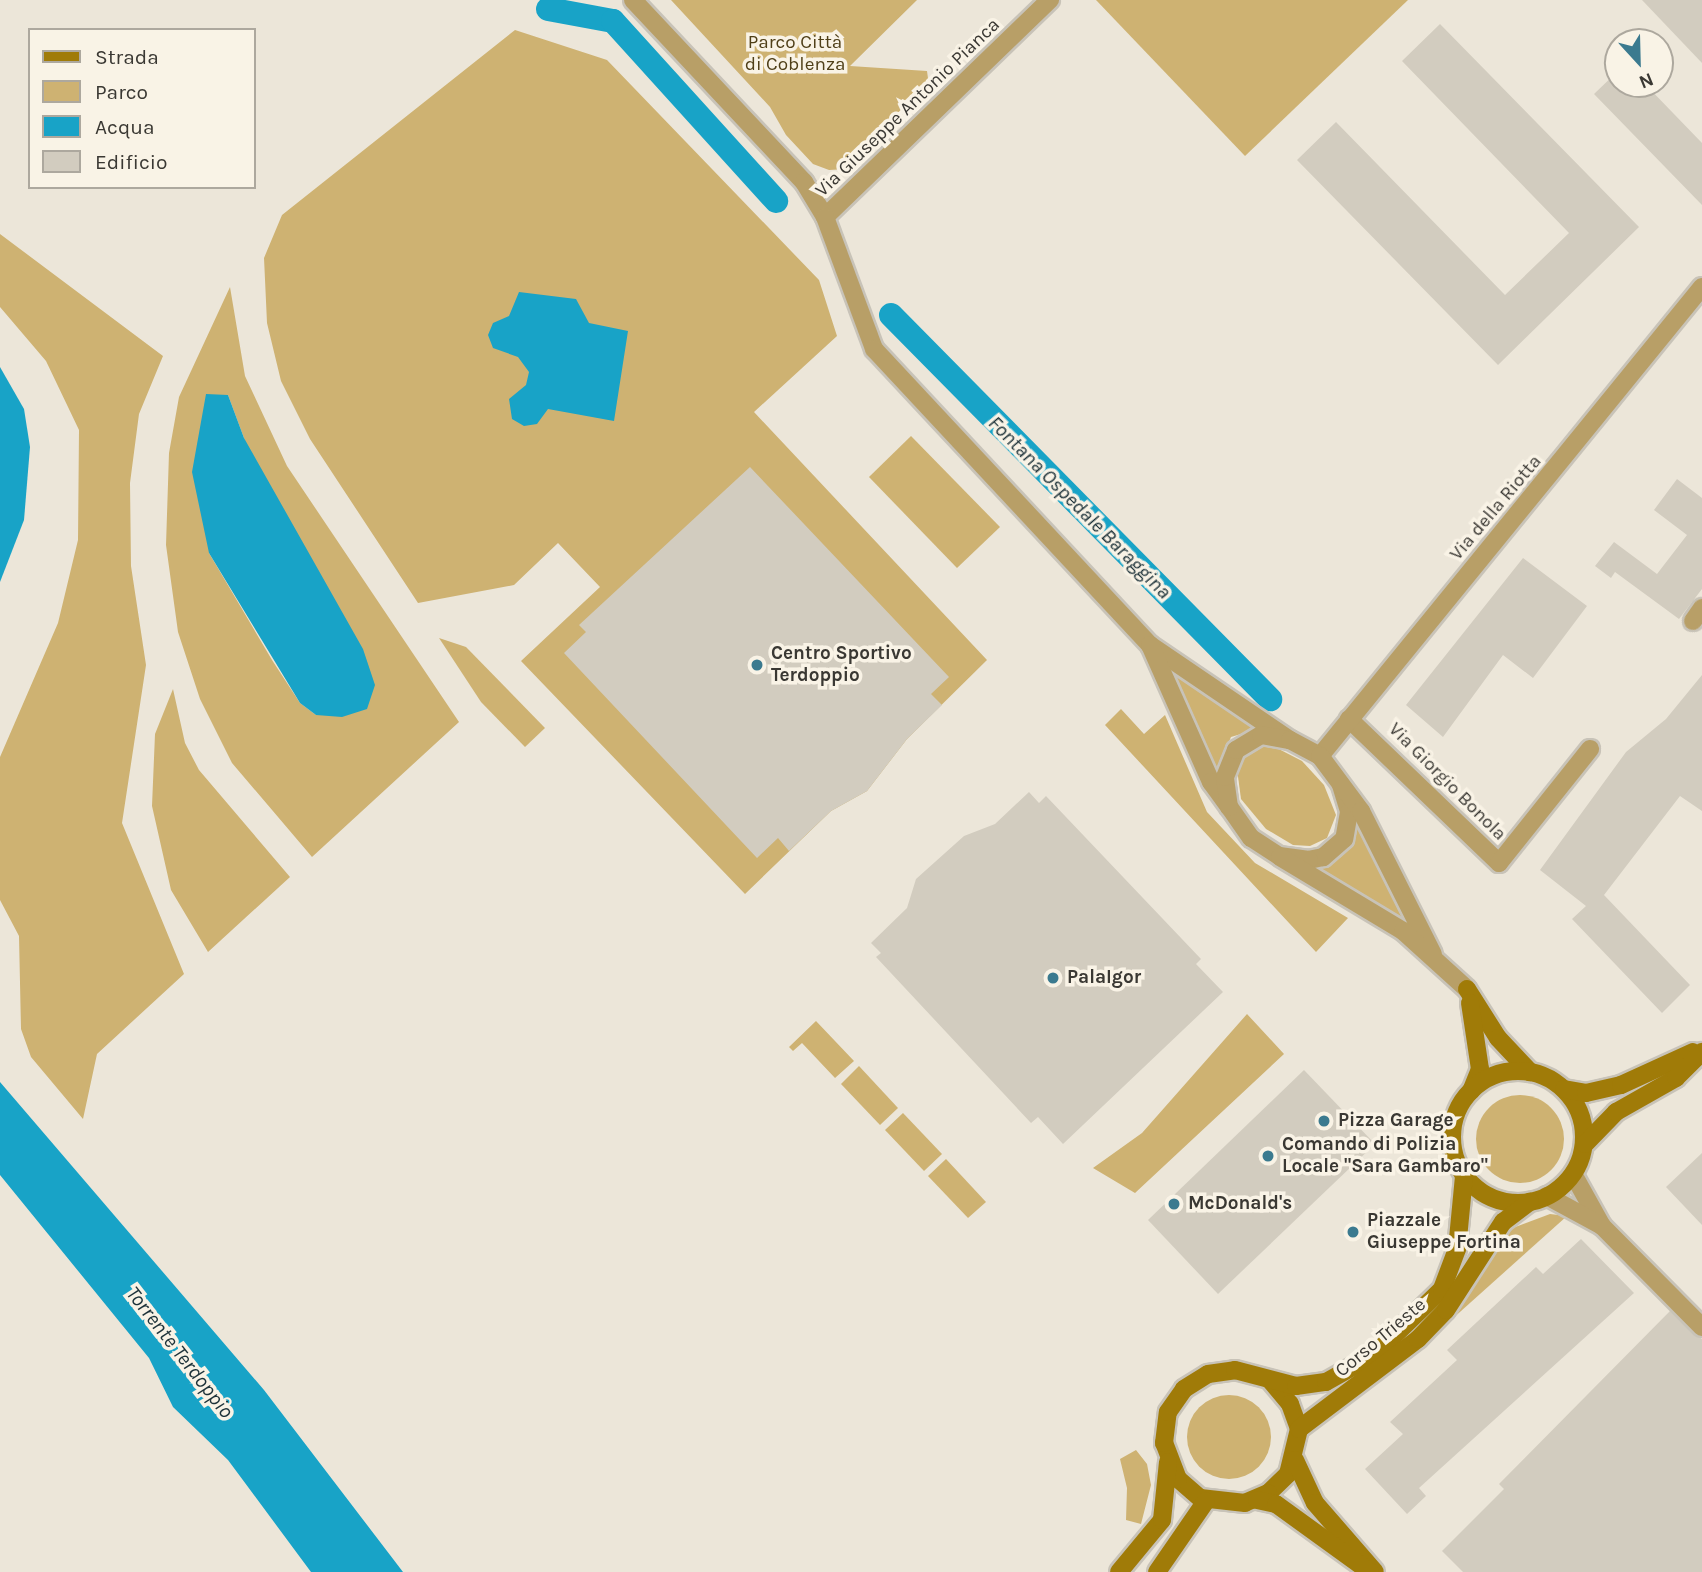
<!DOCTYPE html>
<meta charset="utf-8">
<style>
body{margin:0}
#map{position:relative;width:1702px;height:1572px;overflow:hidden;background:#ece6d9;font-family:Karla,sans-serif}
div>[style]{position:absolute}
.green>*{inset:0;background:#ceb272}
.round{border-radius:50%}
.water>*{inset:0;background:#18a3c7}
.canal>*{height:24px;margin:-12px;padding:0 12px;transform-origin:12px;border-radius:12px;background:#18a3c7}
.building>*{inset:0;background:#d2ccbf}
.roads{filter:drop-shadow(2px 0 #c8c3b8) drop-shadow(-2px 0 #c8c3b8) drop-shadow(0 2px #c8c3b8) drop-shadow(0 -2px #c8c3b8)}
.minor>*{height:18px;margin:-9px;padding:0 9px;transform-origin:9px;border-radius:9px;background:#b89f67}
.tertiary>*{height:18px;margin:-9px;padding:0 9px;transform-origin:9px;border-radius:9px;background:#b89f67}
.secondary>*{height:18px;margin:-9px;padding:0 9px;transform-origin:9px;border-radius:9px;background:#a07b08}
.secondary>.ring{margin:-9px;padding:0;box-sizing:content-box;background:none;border:18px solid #a07b08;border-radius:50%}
.dots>*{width:19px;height:19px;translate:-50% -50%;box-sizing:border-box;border:4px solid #f9f3e6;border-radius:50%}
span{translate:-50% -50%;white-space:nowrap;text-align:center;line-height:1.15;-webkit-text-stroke:7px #f9f3e6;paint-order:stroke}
.park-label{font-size:19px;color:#4f3f18}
.street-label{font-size:19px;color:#3a3833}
.poi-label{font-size:19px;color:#3a3833;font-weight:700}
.left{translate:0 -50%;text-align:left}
.water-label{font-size:21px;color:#1d3239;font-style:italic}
.legend{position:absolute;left:28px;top:28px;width:228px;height:161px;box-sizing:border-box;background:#f9f3e6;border:2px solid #ada89e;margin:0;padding:9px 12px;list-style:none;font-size:21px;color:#3a3833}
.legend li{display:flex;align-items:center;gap:14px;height:35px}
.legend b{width:35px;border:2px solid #ada89e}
.north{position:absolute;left:1604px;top:28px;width:70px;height:70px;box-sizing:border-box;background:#f9f3e6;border:2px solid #ada89e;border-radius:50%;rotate:158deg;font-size:19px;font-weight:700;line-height:28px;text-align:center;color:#3a3833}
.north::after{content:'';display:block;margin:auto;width:24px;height:32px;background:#3b7a8f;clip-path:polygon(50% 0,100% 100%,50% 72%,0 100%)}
</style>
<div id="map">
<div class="green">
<div style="clip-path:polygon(671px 0,917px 0,850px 66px,927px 71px,930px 93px,847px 169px,829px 170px,813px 164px,786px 135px,770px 107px)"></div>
<div style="clip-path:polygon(1096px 0,1408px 0,1245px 156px)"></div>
<div style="clip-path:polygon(515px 30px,607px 60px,819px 280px,837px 336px,754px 412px,987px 660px,907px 739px,867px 791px,831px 811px,745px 894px,521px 661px,600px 587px,558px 543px,514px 585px,418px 603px,310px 439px,281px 381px,267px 323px,264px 258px,282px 215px)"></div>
<div style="clip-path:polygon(0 234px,163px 356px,139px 414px,130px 483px,131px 566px,146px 665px,122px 823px,184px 974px,97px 1054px,83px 1119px,31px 1057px,21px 1029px,19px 936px,0 900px,0 757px,58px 623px,78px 540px,79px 430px,46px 361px,0 307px)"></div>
<div style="clip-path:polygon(evenodd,230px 287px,245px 376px,287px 466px,459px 722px,312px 857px,232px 763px,200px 699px,178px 632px,166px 545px,169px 453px,179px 397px,230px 287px,228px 395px,244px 438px,316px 715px,300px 703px,272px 660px,209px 553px,228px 395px)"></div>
<div style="clip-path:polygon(911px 436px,1000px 527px,957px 568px,869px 477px)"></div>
<div style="clip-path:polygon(439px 638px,466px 647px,545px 728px,525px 747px,481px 702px)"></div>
<div style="clip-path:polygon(1161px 661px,1264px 727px,1231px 737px,1214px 775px)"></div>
<div style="clip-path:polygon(173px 689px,185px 743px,199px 770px,290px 877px,208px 952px,171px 890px,152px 806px,155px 734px)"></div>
<div style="clip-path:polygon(1121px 709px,1144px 734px,1165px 715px,1207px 812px,1255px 863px,1348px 918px,1316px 952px,1105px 725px)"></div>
<div style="clip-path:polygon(1267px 743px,1302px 761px,1324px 785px,1336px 815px,1327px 838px,1310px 846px,1293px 845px,1266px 829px,1241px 799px,1237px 769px,1244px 755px)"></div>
<div style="clip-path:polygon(1358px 820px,1389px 891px,1414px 931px,1307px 868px,1341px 857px)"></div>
<div style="clip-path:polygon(1247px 1014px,1284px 1054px,1135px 1193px,1093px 1168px,1142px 1133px)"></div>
<div style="clip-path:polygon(816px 1021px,854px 1061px,835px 1078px,802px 1043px,793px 1051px,789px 1047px)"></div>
<div style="clip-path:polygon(859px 1066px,898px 1108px,880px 1125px,841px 1084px)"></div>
<div class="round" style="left:1476px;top:1095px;width:88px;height:88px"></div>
<div style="clip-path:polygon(903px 1113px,942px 1154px,924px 1171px,885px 1130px)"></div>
<div style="clip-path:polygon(946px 1159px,986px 1202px,968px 1218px,928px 1176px)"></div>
<div style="clip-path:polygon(1550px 1214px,1567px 1216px,1451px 1320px,1497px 1242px,1510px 1229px)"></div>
<div class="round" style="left:1187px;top:1395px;width:84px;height:84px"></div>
<div style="clip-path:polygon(1136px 1450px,1147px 1464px,1151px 1485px,1141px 1524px,1126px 1520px,1127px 1488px,1120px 1459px)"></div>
</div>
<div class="water">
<div style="clip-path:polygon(519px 292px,576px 299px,589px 323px,628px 331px,614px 421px,548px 409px,537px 424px,524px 426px,512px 419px,509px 399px,526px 385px,529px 372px,518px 357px,493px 348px,488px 335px,493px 323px,509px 316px)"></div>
<div style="clip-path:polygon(0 367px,24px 409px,30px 447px,24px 520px,0 582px)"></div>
<div style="clip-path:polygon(206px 394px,228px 395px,244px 438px,363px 649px,375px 685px,367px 709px,342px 717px,316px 715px,300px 703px,209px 553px,192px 472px)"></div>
<div style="clip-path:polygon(0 1082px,264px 1390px,403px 1572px,311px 1572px,228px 1460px,173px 1407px,149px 1358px,0 1175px)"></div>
</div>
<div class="canal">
<div style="left:548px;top:9px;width:66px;rotate:10.5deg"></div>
<div style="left:613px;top:21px;width:243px;rotate:47.8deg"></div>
<div style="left:891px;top:315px;width:540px;rotate:45.38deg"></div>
</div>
<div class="building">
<div style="clip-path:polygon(1642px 0,1702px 0,1702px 63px)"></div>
<div style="clip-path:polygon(1440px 24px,1639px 227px,1498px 365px,1297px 160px,1336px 122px,1505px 295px,1569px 233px,1402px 61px)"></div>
<div style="clip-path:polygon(1618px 71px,1618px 84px,1645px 84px,1702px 143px,1702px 205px,1594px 94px)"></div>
<div style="clip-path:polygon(750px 467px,949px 677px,931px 694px,942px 705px,907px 739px,867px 791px,831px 811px,789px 851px,778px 838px,757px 858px,564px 653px,586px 632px,579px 625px)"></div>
<div style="clip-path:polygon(1677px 479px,1702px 498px,1702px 589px,1679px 619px,1615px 572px,1611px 578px,1595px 566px,1614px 542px,1657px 574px,1687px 535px,1654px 510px)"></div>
<div style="clip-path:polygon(1523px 558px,1587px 606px,1533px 678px,1503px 655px,1443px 737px,1406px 705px)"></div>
<div style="clip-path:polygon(1702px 675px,1702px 811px,1680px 796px,1604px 895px,1690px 985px,1662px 1013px,1572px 919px,1586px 906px,1540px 870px,1626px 752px,1666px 719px)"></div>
<div style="clip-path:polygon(1029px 792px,1039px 803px,1046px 796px,1201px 959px,1196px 964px,1223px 992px,1063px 1144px,1038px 1117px,1031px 1123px,876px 957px,881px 953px,871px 943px,907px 908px,916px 879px,964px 836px,995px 824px)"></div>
<div style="clip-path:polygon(1304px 1070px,1375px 1144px,1218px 1294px,1148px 1220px)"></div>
<div style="clip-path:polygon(1702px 1153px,1702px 1225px,1666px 1187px)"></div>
<div style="clip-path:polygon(1581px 1239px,1634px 1293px,1419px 1488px,1426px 1496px,1407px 1514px,1365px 1469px,1403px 1434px,1390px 1422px,1457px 1360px,1447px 1350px,1536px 1267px,1543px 1274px)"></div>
<div style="clip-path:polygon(1670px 1311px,1702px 1339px,1702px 1572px,1463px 1572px,1442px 1551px,1504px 1489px,1499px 1484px)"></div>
</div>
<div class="roads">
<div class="minor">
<div style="left:825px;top:217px;width:313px;rotate:-44deg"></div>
<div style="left:1693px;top:621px;width:16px;rotate:-55deg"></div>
<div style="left:1349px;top:719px;width:208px;rotate:43.8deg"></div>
<div style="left:1499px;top:863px;width:146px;rotate:-51.4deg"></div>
<div style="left:1320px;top:756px;width:605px;rotate:-50.84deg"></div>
<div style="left:1573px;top:1174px;width:60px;rotate:60.9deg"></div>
<div style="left:1602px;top:1226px;width:142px;rotate:45.3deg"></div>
<div style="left:1547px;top:1196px;width:63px;rotate:28.6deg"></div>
</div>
<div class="tertiary">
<div style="left:633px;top:0;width:250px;rotate:46.8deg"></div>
<div style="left:804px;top:182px;width:41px;rotate:59deg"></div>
<div style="left:825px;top:217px;width:141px;rotate:69.6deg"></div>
<div style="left:874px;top:349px;width:405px;rotate:47deg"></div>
<div style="left:1150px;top:645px;width:169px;rotate:34.2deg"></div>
<div style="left:1150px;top:645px;width:150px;rotate:66deg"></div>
<div style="left:1211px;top:782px;width:29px;rotate:54deg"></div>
<div style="left:1341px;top:785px;width:28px;rotate:73deg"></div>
<div style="left:1349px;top:812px;width:27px;rotate:100deg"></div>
<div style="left:1344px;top:839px;width:28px;rotate:139deg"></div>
<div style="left:1323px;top:857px;width:14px;rotate:168deg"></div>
<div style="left:1309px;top:860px;width:30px;rotate:-172deg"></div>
<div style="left:1279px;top:856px;width:33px;rotate:-147deg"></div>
<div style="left:1251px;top:838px;width:38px;rotate:-125deg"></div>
<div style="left:1229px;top:807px;width:30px;rotate:-98deg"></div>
<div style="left:1225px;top:777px;width:29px;rotate:-68deg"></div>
<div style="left:1236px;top:750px;width:29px;rotate:-31deg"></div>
<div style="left:1261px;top:735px;width:29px;rotate:10deg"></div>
<div style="left:1290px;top:740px;width:34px;rotate:28deg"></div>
<div style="left:1320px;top:756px;width:69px;rotate:53.3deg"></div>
<div style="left:1361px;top:811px;width:160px;rotate:63.3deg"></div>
<div style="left:1280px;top:857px;width:144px;rotate:31deg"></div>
<div style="left:1403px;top:931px;width:86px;rotate:42.2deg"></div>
</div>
<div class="secondary">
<div style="left:1467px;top:989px;width:58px;rotate:57.7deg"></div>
<div style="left:1498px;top:1038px;width:47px;rotate:46.7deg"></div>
<div style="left:1470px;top:1003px;width:67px;rotate:81.4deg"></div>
<div style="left:1480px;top:1069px;width:24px;rotate:112deg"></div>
<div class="ring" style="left:1452px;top:1071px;width:114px;height:114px"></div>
<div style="left:1564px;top:1089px;width:22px;rotate:10deg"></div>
<div style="left:1586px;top:1093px;width:36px;rotate:-13deg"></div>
<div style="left:1621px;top:1085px;width:79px;rotate:-24.6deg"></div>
<div style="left:1585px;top:1144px;width:45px;rotate:-45.9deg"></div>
<div style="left:1616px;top:1112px;width:69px;rotate:-29.5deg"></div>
<div style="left:1676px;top:1078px;width:37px;rotate:-45deg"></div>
<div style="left:1270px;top:1380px;width:31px;rotate:50deg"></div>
<div style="left:1290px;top:1404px;width:27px;rotate:70deg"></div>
<div style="left:1299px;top:1429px;width:46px;rotate:103.7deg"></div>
<div style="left:1288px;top:1474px;width:28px;rotate:136deg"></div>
<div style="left:1268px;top:1493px;width:25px;rotate:157deg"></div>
<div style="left:1245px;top:1503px;width:45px;rotate:-173.7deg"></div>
<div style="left:1200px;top:1498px;width:29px;rotate:-139deg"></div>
<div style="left:1178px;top:1479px;width:39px;rotate:-111deg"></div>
<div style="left:1164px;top:1443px;width:31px;rotate:-83deg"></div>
<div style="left:1168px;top:1412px;width:28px;rotate:-55deg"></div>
<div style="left:1184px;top:1389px;width:28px;rotate:-32deg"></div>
<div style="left:1208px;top:1374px;width:27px;rotate:-8deg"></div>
<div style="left:1235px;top:1370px;width:63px;rotate:14.7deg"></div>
<div style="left:1296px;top:1386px;width:30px;rotate:-8deg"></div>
<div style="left:1326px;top:1382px;width:55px;rotate:-29.4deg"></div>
<div style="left:1374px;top:1355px;width:95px;rotate:-44.1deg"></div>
<div style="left:1442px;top:1289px;width:43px;rotate:-69.4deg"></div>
<div style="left:1457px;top:1249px;width:73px;rotate:-84.5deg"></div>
<div style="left:1299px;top:1429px;width:149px;rotate:-37.1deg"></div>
<div style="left:1418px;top:1339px;width:40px;rotate:-46deg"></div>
<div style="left:1446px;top:1310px;width:105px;rotate:-57.1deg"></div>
<div style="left:1503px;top:1222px;width:34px;rotate:-37deg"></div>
<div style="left:1295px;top:1460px;width:47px;rotate:65.1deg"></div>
<div style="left:1315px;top:1503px;width:91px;rotate:49deg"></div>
<div style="left:1257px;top:1500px;width:19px;rotate:12deg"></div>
<div style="left:1276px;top:1504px;width:116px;rotate:35.9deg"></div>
<div style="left:1119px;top:1572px;width:67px;rotate:-50.4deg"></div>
<div style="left:1162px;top:1520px;width:58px;rotate:-84.1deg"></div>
<div style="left:1157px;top:1572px;width:86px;rotate:-55.4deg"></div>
</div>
</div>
<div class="dots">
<div style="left:757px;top:665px;background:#3b7a8f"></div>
<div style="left:1053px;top:978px;background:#3b7a8f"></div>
<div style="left:1324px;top:1121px;background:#3b7a8f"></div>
<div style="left:1268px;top:1156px;background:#3b7a8f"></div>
<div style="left:1174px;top:1204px;background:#3b7a8f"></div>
<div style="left:1353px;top:1232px;background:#3b7a8f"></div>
</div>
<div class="park-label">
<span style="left:795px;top:54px">Parco Città<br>di Coblenza</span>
</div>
<div class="street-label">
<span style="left:908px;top:108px;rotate:-44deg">Via Giuseppe Antonio Pianca</span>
<span style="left:1496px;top:508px;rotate:-50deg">Via della Riotta</span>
<span style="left:1447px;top:782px;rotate:45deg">Via Giorgio Bonola</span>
<span style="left:1381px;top:1338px;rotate:-40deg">Corso Trieste</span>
</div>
<div class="poi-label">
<span class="left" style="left:771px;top:665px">Centro Sportivo<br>Terdoppio</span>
<span class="left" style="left:1067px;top:978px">PalaIgor</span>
<span class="left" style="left:1338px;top:1121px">Pizza Garage</span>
<span class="left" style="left:1282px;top:1156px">Comando di Polizia<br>Locale "Sara Gambaro"</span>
<span class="left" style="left:1188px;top:1204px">McDonald's</span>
<span class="left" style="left:1367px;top:1232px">Piazzale<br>Giuseppe Fortina</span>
</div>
<div class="water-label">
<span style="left:1080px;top:507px;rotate:45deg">Fontana Ospedale Baraggina</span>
<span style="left:180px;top:1352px;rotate:52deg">Torrente Terdoppio</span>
</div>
<ul class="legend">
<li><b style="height:9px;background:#a07b08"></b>Strada</li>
<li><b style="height:19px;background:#ceb272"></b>Parco</li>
<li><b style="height:19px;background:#18a3c7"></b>Acqua</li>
<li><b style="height:19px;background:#d2ccbf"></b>Edificio</li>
</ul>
<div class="north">N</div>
</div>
